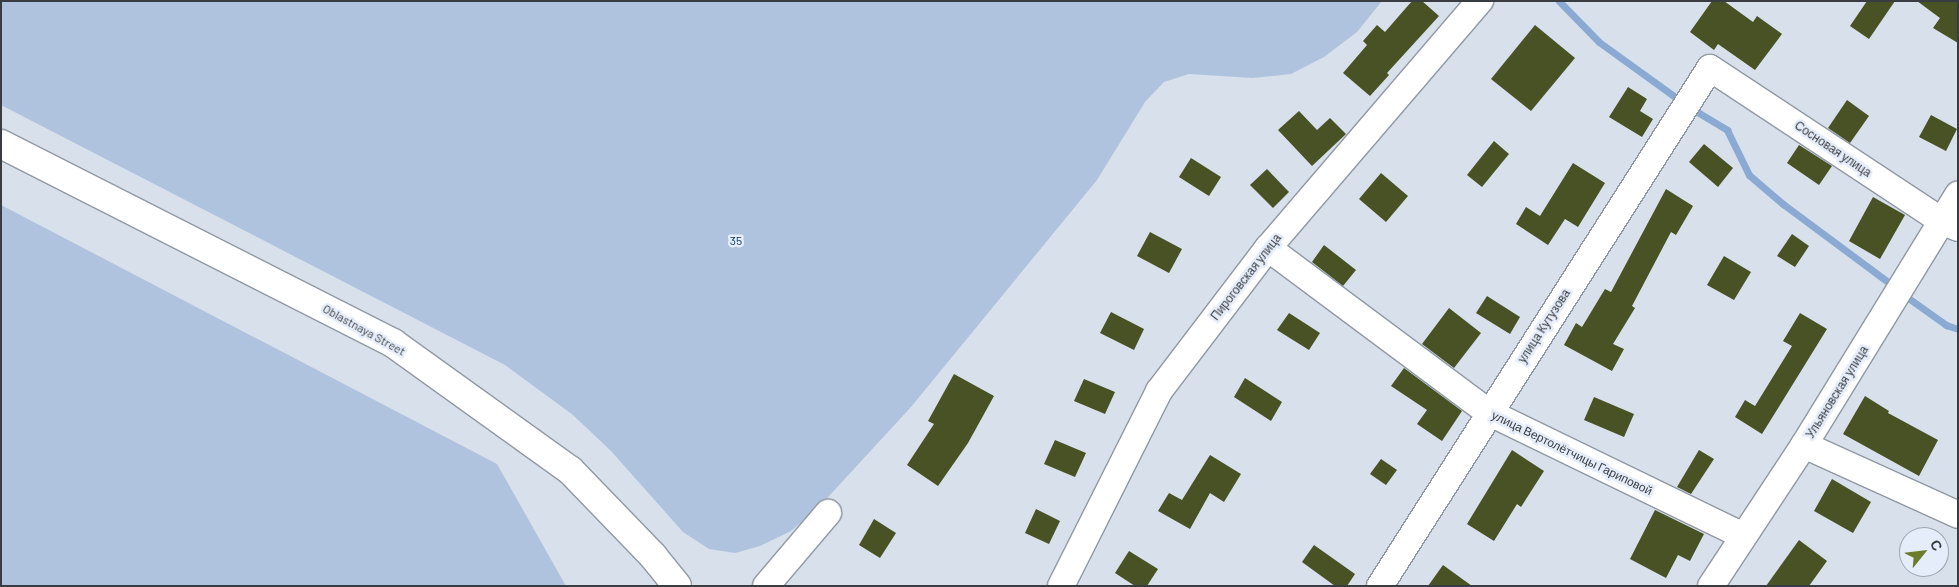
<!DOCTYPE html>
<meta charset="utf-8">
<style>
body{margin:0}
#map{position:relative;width:1959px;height:587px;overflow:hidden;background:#d7e0eb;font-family:Barlow,sans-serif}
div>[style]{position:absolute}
.green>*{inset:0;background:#afc3df}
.stream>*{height:7px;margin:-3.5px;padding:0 3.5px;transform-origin:3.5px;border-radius:3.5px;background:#8aaad3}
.building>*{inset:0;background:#485224}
.roads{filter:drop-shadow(1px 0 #9099a3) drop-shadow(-1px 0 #9099a3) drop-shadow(0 1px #9099a3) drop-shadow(0 -1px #9099a3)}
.street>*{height:26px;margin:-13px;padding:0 13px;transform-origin:13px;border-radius:13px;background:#fff}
.secondary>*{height:28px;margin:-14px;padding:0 14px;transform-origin:14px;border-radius:14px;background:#fff}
span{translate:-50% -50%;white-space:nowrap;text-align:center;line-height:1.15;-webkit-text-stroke:5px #e4edf9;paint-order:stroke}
.street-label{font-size:12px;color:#393c41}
.park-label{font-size:12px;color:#093467}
.frame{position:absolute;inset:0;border:2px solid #393c41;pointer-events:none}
.north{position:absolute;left:1899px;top:527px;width:50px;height:50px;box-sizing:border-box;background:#e4edf9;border:1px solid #a0a6af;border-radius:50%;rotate:61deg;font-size:14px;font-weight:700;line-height:20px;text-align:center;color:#393c41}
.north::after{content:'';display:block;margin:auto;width:18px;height:22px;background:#6b7d2c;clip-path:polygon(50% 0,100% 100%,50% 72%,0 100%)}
</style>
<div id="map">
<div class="green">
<div style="clip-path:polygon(1px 1px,1382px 1px,1357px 32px,1324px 57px,1291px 74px,1253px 78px,1189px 74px,1164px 82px,1145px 102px,1097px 180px,911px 407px,818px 508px,791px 531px,760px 546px,735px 553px,709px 549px,683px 532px,611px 451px,573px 415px,505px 365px,1px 105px)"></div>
<div style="clip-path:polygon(1px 205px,497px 464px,566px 586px,1px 586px)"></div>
</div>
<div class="stream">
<div style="left:1559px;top:1px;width:57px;rotate:45.7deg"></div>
<div style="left:1599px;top:42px;width:92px;rotate:35.8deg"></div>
<div style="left:1694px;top:110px;width:39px;rotate:31deg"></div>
<div style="left:1727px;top:130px;width:50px;rotate:63.9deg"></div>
<div style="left:1749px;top:175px;width:45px;rotate:40.5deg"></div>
<div style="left:1783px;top:204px;width:131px;rotate:36.6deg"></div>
<div style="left:1904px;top:295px;width:52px;rotate:35.5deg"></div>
<div style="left:1946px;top:325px;width:13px;rotate:18deg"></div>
</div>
<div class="building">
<div style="clip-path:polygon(1412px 1px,1422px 1px,1439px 16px,1387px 73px,1389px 75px,1370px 96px,1343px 73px,1367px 45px,1363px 41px,1377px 25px,1385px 32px)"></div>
<div style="clip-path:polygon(1712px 1px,1724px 1px,1753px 22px,1757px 16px,1782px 34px,1755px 70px,1718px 44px,1714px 50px,1690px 32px)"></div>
<div style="clip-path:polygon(1867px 1px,1895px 1px,1869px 39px,1850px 26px)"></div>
<div style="clip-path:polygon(1917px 1px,1958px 1px,1958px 43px,1933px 28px,1940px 18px)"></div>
<div style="clip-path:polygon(1535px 25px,1575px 58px,1531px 111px,1491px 79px)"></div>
<div style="clip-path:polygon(1628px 87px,1647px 99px,1640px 111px,1653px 119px,1642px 137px,1609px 117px)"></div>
<div style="clip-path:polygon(1847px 100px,1869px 116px,1850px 143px,1828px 128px)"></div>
<div style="clip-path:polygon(1299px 111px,1317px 130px,1330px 118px,1346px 134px,1312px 166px,1278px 130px)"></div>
<div style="clip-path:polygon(1931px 115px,1957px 129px,1946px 151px,1919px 137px)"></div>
<div style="clip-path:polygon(1494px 141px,1509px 154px,1482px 187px,1467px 175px)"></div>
<div style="clip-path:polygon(1704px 144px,1733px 168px,1718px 187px,1689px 162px)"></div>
<div style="clip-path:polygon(1799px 145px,1832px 166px,1819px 185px,1787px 163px)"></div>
<div style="clip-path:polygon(1191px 158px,1221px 177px,1209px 196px,1179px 177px)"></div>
<div style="clip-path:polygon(1573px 163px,1605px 183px,1578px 227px,1565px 219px,1548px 245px,1516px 224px,1526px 207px,1540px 216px)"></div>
<div style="clip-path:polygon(1267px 169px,1289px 192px,1273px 208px,1250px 185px)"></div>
<div style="clip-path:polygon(1381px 173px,1408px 196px,1386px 222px,1359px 199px)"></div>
<div style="clip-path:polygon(1666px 189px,1693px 206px,1676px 235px,1671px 232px,1632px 306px,1635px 308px,1613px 344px,1624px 349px,1612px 371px,1564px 345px,1576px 323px,1582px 327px,1605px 289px,1611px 292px)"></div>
<div style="clip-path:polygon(1873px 197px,1905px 215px,1880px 259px,1849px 241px)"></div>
<div style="clip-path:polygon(1150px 232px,1182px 249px,1169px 273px,1137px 256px)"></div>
<div style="clip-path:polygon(1792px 234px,1809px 246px,1795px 267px,1777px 256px)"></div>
<div style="clip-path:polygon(1324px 245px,1356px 270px,1343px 286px,1312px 262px)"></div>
<div style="clip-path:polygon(1724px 256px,1751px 272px,1734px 300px,1707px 285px)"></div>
<div style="clip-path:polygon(1487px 296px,1520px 317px,1510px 334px,1476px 313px)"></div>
<div style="clip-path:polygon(1449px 308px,1481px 333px,1454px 368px,1422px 344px)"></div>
<div style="clip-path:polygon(1111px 312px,1144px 329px,1134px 350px,1100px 333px)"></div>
<div style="clip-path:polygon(1289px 313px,1320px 333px,1309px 350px,1277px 330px)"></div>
<div style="clip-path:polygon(1800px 313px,1827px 329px,1762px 434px,1735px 417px,1745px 400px,1755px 406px,1792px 346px,1783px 341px)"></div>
<div style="clip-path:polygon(1404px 368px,1462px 411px,1442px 441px,1417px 424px,1427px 410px,1391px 386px)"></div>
<div style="clip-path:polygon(954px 374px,994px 396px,968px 443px,938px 486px,907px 465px,934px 424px,928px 421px)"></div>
<div style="clip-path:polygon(1245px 378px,1282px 402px,1271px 421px,1234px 397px)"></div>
<div style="clip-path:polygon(1084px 379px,1115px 392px,1105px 414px,1074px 401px)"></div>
<div style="clip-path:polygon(1865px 396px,1889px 411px,1888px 413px,1938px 440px,1919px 476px,1843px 434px)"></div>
<div style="clip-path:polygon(1594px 397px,1634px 414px,1624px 437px,1584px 420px)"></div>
<div style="clip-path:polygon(1055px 440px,1086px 453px,1075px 477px,1044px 464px)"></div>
<div style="clip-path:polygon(1512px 450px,1544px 471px,1521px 507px,1517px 504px,1494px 541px,1467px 524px)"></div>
<div style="clip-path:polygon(1699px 450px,1714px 459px,1691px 494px,1677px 487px)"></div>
<div style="clip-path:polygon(1210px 455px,1241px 474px,1224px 502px,1210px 493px,1190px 529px,1158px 511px,1169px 493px,1182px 500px)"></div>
<div style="clip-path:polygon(1381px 459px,1397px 470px,1386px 485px,1370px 474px)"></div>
<div style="clip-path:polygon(1832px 479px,1871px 502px,1853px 533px,1814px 511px)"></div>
<div style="clip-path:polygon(1036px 509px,1060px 521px,1049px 544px,1025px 533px)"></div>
<div style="clip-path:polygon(1655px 510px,1704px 534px,1690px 561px,1678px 555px,1666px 578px,1630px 559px)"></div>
<div style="clip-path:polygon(874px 519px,896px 533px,880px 558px,859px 545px)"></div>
<div style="clip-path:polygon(1799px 540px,1827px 561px,1809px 586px,1766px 586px)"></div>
<div style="clip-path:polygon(1314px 545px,1355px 574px,1347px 586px,1335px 586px,1302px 562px)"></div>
<div style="clip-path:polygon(1129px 551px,1158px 569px,1147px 586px,1135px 586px,1115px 573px)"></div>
<div style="clip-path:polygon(1443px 565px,1472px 586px,1428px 586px)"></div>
</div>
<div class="roads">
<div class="street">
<div style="left:1268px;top:248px;width:274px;rotate:36.7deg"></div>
<div style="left:1488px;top:412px;width:281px;rotate:25.9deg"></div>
<div style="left:1804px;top:445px;width:169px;rotate:24.4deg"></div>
<div style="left:766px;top:586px;width:96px;rotate:-49.7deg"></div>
<div style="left:1061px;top:586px;width:218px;rotate:-63.3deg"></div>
<div style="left:1159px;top:391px;width:180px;rotate:-52.7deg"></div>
<div style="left:1268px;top:248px;width:326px;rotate:-49.4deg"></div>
<div style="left:1380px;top:586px;width:614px;rotate:-57.5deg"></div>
<div style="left:1710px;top:68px;width:278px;rotate:33.4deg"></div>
<div style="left:1942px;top:221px;width:17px;rotate:24deg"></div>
<div style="left:1711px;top:586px;width:169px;rotate:-56.6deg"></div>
<div style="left:1804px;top:445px;width:294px;rotate:-58.4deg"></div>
</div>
<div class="secondary">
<div style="left:1px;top:144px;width:440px;rotate:26.9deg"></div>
<div style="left:393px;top:343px;width:218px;rotate:35.7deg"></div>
<div style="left:570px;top:470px;width:120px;rotate:46deg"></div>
<div style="left:653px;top:556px;width:38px;rotate:51deg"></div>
</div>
</div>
<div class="street-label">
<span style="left:1833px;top:149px;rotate:34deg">Сосновая улица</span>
<span style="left:1246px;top:277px;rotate:-52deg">Пироговская улица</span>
<span style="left:1544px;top:326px;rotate:-57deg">улица Кутузова</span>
<span style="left:364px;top:330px;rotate:29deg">Oblastnaya Street</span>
<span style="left:1837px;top:392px;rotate:-58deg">Ульяновская улица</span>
<span style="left:1572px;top:453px;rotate:26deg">улица Вертолётчицы Гариповой</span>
</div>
<div class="park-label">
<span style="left:736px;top:241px">35</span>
</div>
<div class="frame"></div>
<div class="north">С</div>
</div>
